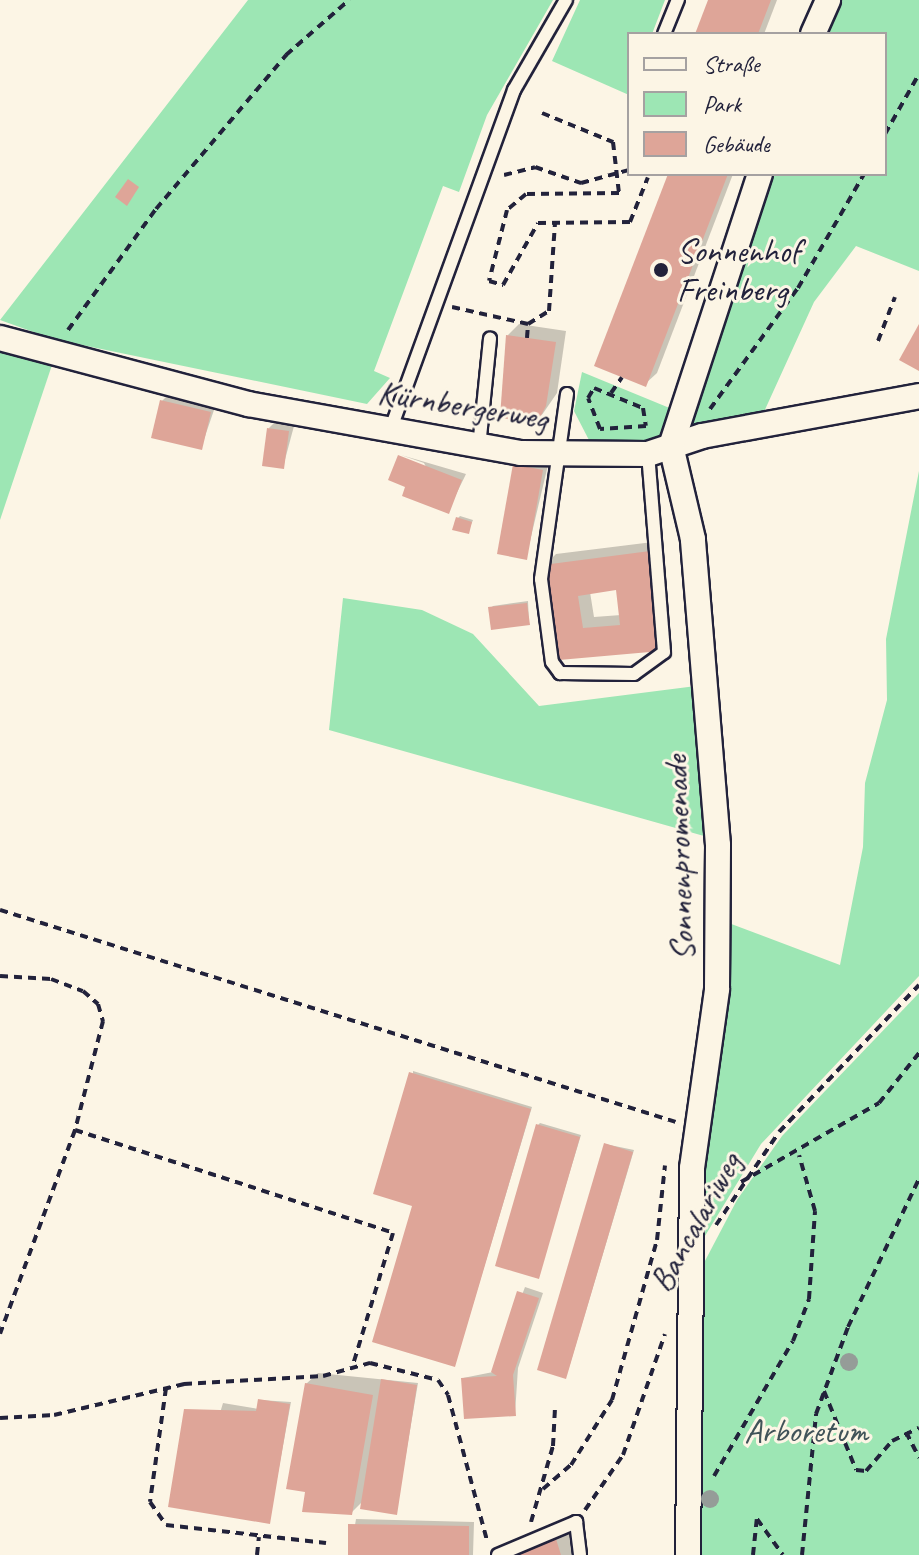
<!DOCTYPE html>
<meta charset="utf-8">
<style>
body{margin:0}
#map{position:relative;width:919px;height:1555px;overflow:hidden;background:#fcf5e5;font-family:Caveat,sans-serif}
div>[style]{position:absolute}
.green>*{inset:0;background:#9de6b4}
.shadow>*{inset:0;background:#0003}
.building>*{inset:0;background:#dea598}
.path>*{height:4px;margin-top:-2px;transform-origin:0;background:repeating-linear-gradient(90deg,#22223b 0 8px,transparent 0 14px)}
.roads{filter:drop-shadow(2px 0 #22223b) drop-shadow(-2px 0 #22223b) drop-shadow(0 2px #22223b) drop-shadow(0 -2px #22223b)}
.lane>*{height:12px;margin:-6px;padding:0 6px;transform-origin:6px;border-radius:6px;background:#fcf5e5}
.street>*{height:24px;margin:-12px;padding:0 12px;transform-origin:12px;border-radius:12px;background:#fcf5e5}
.trees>*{width:18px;height:18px;margin:-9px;border-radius:50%;background:#959c98}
.dots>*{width:22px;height:22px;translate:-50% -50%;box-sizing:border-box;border:4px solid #fcf5e5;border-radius:50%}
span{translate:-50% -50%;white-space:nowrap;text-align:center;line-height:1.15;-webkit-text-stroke:6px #fcf5e5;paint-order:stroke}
.poi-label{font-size:34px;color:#22223b}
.left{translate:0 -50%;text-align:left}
.street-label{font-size:34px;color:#22223b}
.park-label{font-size:34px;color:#415359}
.legend{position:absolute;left:627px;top:32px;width:260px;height:144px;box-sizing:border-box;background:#fcf5e5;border:2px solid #a5a1a1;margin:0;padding:10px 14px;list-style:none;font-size:24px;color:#22223b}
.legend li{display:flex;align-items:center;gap:16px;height:40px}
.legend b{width:40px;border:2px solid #a5a1a1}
</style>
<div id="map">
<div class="green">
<div style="clip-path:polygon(248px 0,553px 0,487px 115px,459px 192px,443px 186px,374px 371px,390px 378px,367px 404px,53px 339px,0 320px)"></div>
<div style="clip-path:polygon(580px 0,665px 0,652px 34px,629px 34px,629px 95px,552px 61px)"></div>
<div style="clip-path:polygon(838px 0,919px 0,919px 271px,856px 246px,814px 302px,763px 414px,688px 431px,689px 397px,770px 174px,885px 174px,885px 34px,824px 34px)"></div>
<div style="clip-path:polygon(0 350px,52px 365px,0 520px)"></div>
<div style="clip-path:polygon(582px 372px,672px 409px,665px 431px,654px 440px,591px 444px,574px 411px)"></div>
<div style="clip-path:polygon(919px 471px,919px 976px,761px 1144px,697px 1249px,698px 1179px,726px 922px,840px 965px,863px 847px,865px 783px,887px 700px,886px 639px)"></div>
<div style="clip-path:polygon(343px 598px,422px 610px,473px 634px,539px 706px,696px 686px,711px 838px,329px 730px)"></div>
<div style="clip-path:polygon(919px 993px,919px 1555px,695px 1555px,696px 1278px,737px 1200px,782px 1136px)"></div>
</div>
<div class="shadow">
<div style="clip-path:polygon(710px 0,777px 0,764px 34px,697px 34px)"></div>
<div style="clip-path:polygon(670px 174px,733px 174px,657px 373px,645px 384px)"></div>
<div style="clip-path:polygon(519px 324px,566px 331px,557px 393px,535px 425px,508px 335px)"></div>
<div style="clip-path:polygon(168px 395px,215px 407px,201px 448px,162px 401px)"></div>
<div style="clip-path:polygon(274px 423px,294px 426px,283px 467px,269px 428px)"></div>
<div style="clip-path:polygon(401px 455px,466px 474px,448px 511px,424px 463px)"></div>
<div style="clip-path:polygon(520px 460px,548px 465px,526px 558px,515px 465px)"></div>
<div style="clip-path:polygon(460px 516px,473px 520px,468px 532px,458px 518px)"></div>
<div style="clip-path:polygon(evenodd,661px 541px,671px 638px,660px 649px,560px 658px,545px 565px,556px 554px,661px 541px,618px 588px,621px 615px,594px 617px,590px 592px,618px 588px)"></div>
<div style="clip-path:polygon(528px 601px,529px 623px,491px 608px,493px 606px)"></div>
<div style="clip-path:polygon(413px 1071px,532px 1107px,455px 1364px,415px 1204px)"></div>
<div style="clip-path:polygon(540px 1123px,581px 1135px,538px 1277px,538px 1125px)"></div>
<div style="clip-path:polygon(605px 1144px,634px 1150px,567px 1374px)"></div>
<div style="clip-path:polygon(525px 1287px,543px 1293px,518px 1368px,515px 1414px,463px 1378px,493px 1372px)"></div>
<div style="clip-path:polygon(318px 1373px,418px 1383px,396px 1513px,364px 1500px,351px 1513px,307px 1491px,306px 1384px)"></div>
<div style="clip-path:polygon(260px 1400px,291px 1402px,269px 1522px,186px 1410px,220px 1413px,223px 1403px,259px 1409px)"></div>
<div style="clip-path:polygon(356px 1519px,474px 1522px,473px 1555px,350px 1555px)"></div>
<div style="clip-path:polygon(568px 1529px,575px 1555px,502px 1555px)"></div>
</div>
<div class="building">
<div style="clip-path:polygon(708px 0,771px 0,758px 34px,695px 34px)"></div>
<div style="clip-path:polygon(668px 174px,728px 174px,646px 387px,594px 366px)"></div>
<div style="clip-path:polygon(128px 179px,139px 187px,127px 206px,115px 197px)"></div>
<div style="clip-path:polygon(919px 324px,919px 371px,899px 360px)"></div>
<div style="clip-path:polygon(506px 335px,556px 342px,546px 406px,535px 427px,500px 417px)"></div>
<div style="clip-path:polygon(160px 400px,211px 412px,202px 450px,151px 438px)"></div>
<div style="clip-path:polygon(267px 428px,289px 431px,284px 469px,262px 466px)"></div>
<div style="clip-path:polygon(398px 455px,462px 480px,449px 514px,402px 496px,405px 487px,388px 480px)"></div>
<div style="clip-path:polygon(513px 464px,543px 470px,527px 560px,497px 554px)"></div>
<div style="clip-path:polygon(456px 517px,472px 522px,469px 534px,452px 530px)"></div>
<div style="clip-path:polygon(evenodd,650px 551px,661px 651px,559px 660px,543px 565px,650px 551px,616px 590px,620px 625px,583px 628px,578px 596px,616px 590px)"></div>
<div style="clip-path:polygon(527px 603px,530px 625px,491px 630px,488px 607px)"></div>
<div style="clip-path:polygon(409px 1072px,531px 1109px,455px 1367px,372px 1342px,412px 1206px,373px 1194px)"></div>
<div style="clip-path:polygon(536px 1124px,580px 1137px,539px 1279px,495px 1266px)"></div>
<div style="clip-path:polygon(604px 1143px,633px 1152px,566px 1379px,537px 1370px)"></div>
<div style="clip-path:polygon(517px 1291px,539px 1298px,513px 1375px,516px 1416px,464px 1419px,461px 1378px,497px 1376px,491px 1372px)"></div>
<div style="clip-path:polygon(381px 1379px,417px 1385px,397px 1515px,360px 1509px)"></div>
<div style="clip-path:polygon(305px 1383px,373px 1395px,352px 1515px,302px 1512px,305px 1492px,286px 1489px)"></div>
<div style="clip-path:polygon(258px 1399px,290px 1404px,270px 1524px,168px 1507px,184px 1409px,256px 1411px)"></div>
<div style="clip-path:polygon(348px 1524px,469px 1526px,469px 1555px,348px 1555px)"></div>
<div style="clip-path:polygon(556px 1539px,561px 1555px,514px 1555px)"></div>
</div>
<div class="path">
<div style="left:542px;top:113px;width:77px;rotate:22.2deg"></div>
<div style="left:613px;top:142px;width:51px;rotate:83.3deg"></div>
<div style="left:619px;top:193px;width:93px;rotate:179.4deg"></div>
<div style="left:526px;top:194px;width:25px;rotate:140deg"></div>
<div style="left:507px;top:210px;width:73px;rotate:104.2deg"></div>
<div style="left:489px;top:281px;width:15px;rotate:16deg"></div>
<div style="left:503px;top:285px;width:71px;rotate:-60.6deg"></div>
<div style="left:538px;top:223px;width:92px;rotate:-0.6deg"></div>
<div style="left:630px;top:222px;width:48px;rotate:-68.2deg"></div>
<div style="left:885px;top:134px;width:69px;rotate:-60.5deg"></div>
<div style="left:504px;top:175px;width:32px;rotate:-14deg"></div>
<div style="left:535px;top:167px;width:49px;rotate:19.2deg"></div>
<div style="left:581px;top:183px;width:50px;rotate:-15.2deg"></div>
<div style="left:452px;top:307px;width:78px;rotate:12.6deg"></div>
<div style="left:68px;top:330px;width:150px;rotate:-54deg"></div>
<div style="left:156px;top:209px;width:202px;rotate:-49.8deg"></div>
<div style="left:286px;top:55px;width:84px;rotate:-41.1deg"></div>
<div style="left:527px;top:338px;width:14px;rotate:-86deg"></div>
<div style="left:528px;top:324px;width:25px;rotate:-32deg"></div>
<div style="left:549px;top:311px;width:88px;rotate:-86.1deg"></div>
<div style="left:878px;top:341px;width:47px;rotate:-68.9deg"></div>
<div style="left:594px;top:388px;width:53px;rotate:22.2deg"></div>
<div style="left:643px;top:408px;width:18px;rotate:81deg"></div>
<div style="left:646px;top:426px;width:46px;rotate:176.3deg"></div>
<div style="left:600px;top:429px;width:33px;rotate:-111deg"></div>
<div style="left:588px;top:398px;width:12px;rotate:-59deg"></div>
<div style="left:611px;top:393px;width:19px;rotate:-55deg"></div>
<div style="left:710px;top:409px;width:150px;rotate:-54deg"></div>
<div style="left:798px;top:288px;width:132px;rotate:-59.9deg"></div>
<div style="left:0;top:910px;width:708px;rotate:17.41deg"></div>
<div style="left:0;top:976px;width:51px;rotate:3.4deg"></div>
<div style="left:51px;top:979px;width:34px;rotate:21deg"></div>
<div style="left:83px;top:991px;width:20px;rotate:41deg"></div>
<div style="left:98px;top:1004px;width:18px;rotate:74deg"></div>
<div style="left:103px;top:1021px;width:113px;rotate:104.4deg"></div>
<div style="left:75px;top:1130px;width:217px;rotate:110.2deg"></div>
<div style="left:75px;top:1130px;width:334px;rotate:17.9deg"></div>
<div style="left:393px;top:1233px;width:138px;rotate:106.9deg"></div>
<div style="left:741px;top:1182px;width:159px;rotate:-29.8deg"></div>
<div style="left:879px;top:1103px;width:64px;rotate:-51.3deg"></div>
<div style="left:716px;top:1225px;width:112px;rotate:-55.9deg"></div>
<div style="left:779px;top:1132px;width:203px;rotate:-46.4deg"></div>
<div style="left:166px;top:1388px;width:115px;rotate:98deg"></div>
<div style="left:150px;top:1502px;width:28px;rotate:55deg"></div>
<div style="left:166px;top:1525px;width:161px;rotate:6.4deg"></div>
<div style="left:824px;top:1391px;width:85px;rotate:67.9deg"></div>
<div style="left:856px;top:1470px;width:10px;rotate:6deg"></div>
<div style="left:866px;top:1471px;width:40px;rotate:-49deg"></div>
<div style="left:892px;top:1441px;width:30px;rotate:-26deg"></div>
<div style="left:0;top:1418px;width:54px;rotate:-3.2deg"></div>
<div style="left:54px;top:1415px;width:134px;rotate:-13.4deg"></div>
<div style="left:184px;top:1384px;width:139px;rotate:-3.3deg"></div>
<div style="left:323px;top:1376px;width:49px;rotate:-15.5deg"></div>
<div style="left:370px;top:1363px;width:70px;rotate:14deg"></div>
<div style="left:438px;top:1380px;width:18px;rotate:56deg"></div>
<div style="left:448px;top:1395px;width:151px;rotate:75deg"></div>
<div style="left:906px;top:1432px;width:29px;rotate:63deg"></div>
<div style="left:714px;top:1476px;width:156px;rotate:-59.7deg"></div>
<div style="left:793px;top:1341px;width:45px;rotate:-69.1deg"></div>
<div style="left:809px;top:1299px;width:88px;rotate:-86.1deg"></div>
<div style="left:815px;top:1211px;width:58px;rotate:-105.9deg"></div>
<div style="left:543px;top:1489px;width:37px;rotate:-41deg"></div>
<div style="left:571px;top:1465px;width:77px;rotate:-57.8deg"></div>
<div style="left:612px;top:1400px;width:166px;rotate:-74.3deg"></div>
<div style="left:657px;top:1240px;width:75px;rotate:-83.9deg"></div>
<div style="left:585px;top:1510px;width:67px;rotate:-55.4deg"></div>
<div style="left:623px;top:1455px;width:128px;rotate:-70.9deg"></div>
<div style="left:531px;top:1522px;width:79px;rotate:-73.9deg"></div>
<div style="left:553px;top:1446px;width:38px;rotate:-87deg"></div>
<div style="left:257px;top:1555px;width:18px;rotate:-84deg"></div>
<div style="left:753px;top:1555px;width:36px;rotate:-84deg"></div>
<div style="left:757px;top:1519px;width:44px;rotate:54.2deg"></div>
<div style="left:802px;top:1555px;width:142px;rotate:-84.3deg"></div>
<div style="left:816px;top:1414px;width:93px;rotate:-69.8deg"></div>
<div style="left:848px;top:1327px;width:164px;rotate:-64.4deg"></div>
</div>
<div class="roads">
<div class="lane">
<div style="left:664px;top:34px;width:37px;rotate:-68deg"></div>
<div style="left:567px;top:394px;width:187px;rotate:98deg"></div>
<div style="left:541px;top:579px;width:84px;rotate:82.5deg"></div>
<div style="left:552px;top:662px;width:14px;rotate:54deg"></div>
<div style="left:560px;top:673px;width:74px;rotate:0.8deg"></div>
<div style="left:634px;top:674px;width:37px;rotate:-36deg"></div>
<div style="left:664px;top:652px;width:199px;rotate:-94.6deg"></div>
<div style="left:391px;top:428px;width:360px;rotate:-70deg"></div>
<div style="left:514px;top:90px;width:104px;rotate:-60deg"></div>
<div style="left:479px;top:447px;width:109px;rotate:-84.2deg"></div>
<div style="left:576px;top:1522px;width:33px;rotate:83deg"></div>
<div style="left:498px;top:1555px;width:85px;rotate:-22.9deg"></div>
</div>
<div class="street">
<div style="left:813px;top:34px;width:37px;rotate:-66deg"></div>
<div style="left:0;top:338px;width:257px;rotate:14.9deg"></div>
<div style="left:248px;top:404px;width:277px;rotate:10.2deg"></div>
<div style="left:521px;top:453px;width:127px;rotate:0.5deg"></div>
<div style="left:648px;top:454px;width:57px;rotate:-18.4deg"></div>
<div style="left:702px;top:436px;width:221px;rotate:-10.4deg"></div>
<div style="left:688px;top:1555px;width:387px;rotate:-89.4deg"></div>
<div style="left:692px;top:1168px;width:181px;rotate:-82deg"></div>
<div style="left:717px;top:989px;width:144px;rotate:-89.6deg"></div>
<div style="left:718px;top:845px;width:307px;rotate:-94.7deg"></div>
<div style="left:693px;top:539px;width:96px;rotate:-103.3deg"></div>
<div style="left:671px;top:446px;width:286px;rotate:-71.9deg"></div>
</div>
</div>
<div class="trees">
<div style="left:849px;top:1362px"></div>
<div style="left:710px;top:1499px"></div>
</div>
<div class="dots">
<div style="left:661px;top:270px;background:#22223b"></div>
</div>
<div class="poi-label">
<span class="left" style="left:677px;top:270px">Sonnenhof<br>Freinberg</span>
</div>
<div class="street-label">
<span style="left:463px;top:405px;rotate:9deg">Kürnbergerweg</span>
<span style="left:679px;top:858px;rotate:-92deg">Sonnenpromenade</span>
<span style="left:695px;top:1222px;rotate:-61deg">Bancalariweg</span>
</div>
<div class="park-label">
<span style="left:806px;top:1431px">Arboretum</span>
</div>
<ul class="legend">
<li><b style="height:10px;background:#fcf5e5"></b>Straße</li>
<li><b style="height:22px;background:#9de6b4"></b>Park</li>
<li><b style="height:22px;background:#dea598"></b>Gebäude</li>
</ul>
</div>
